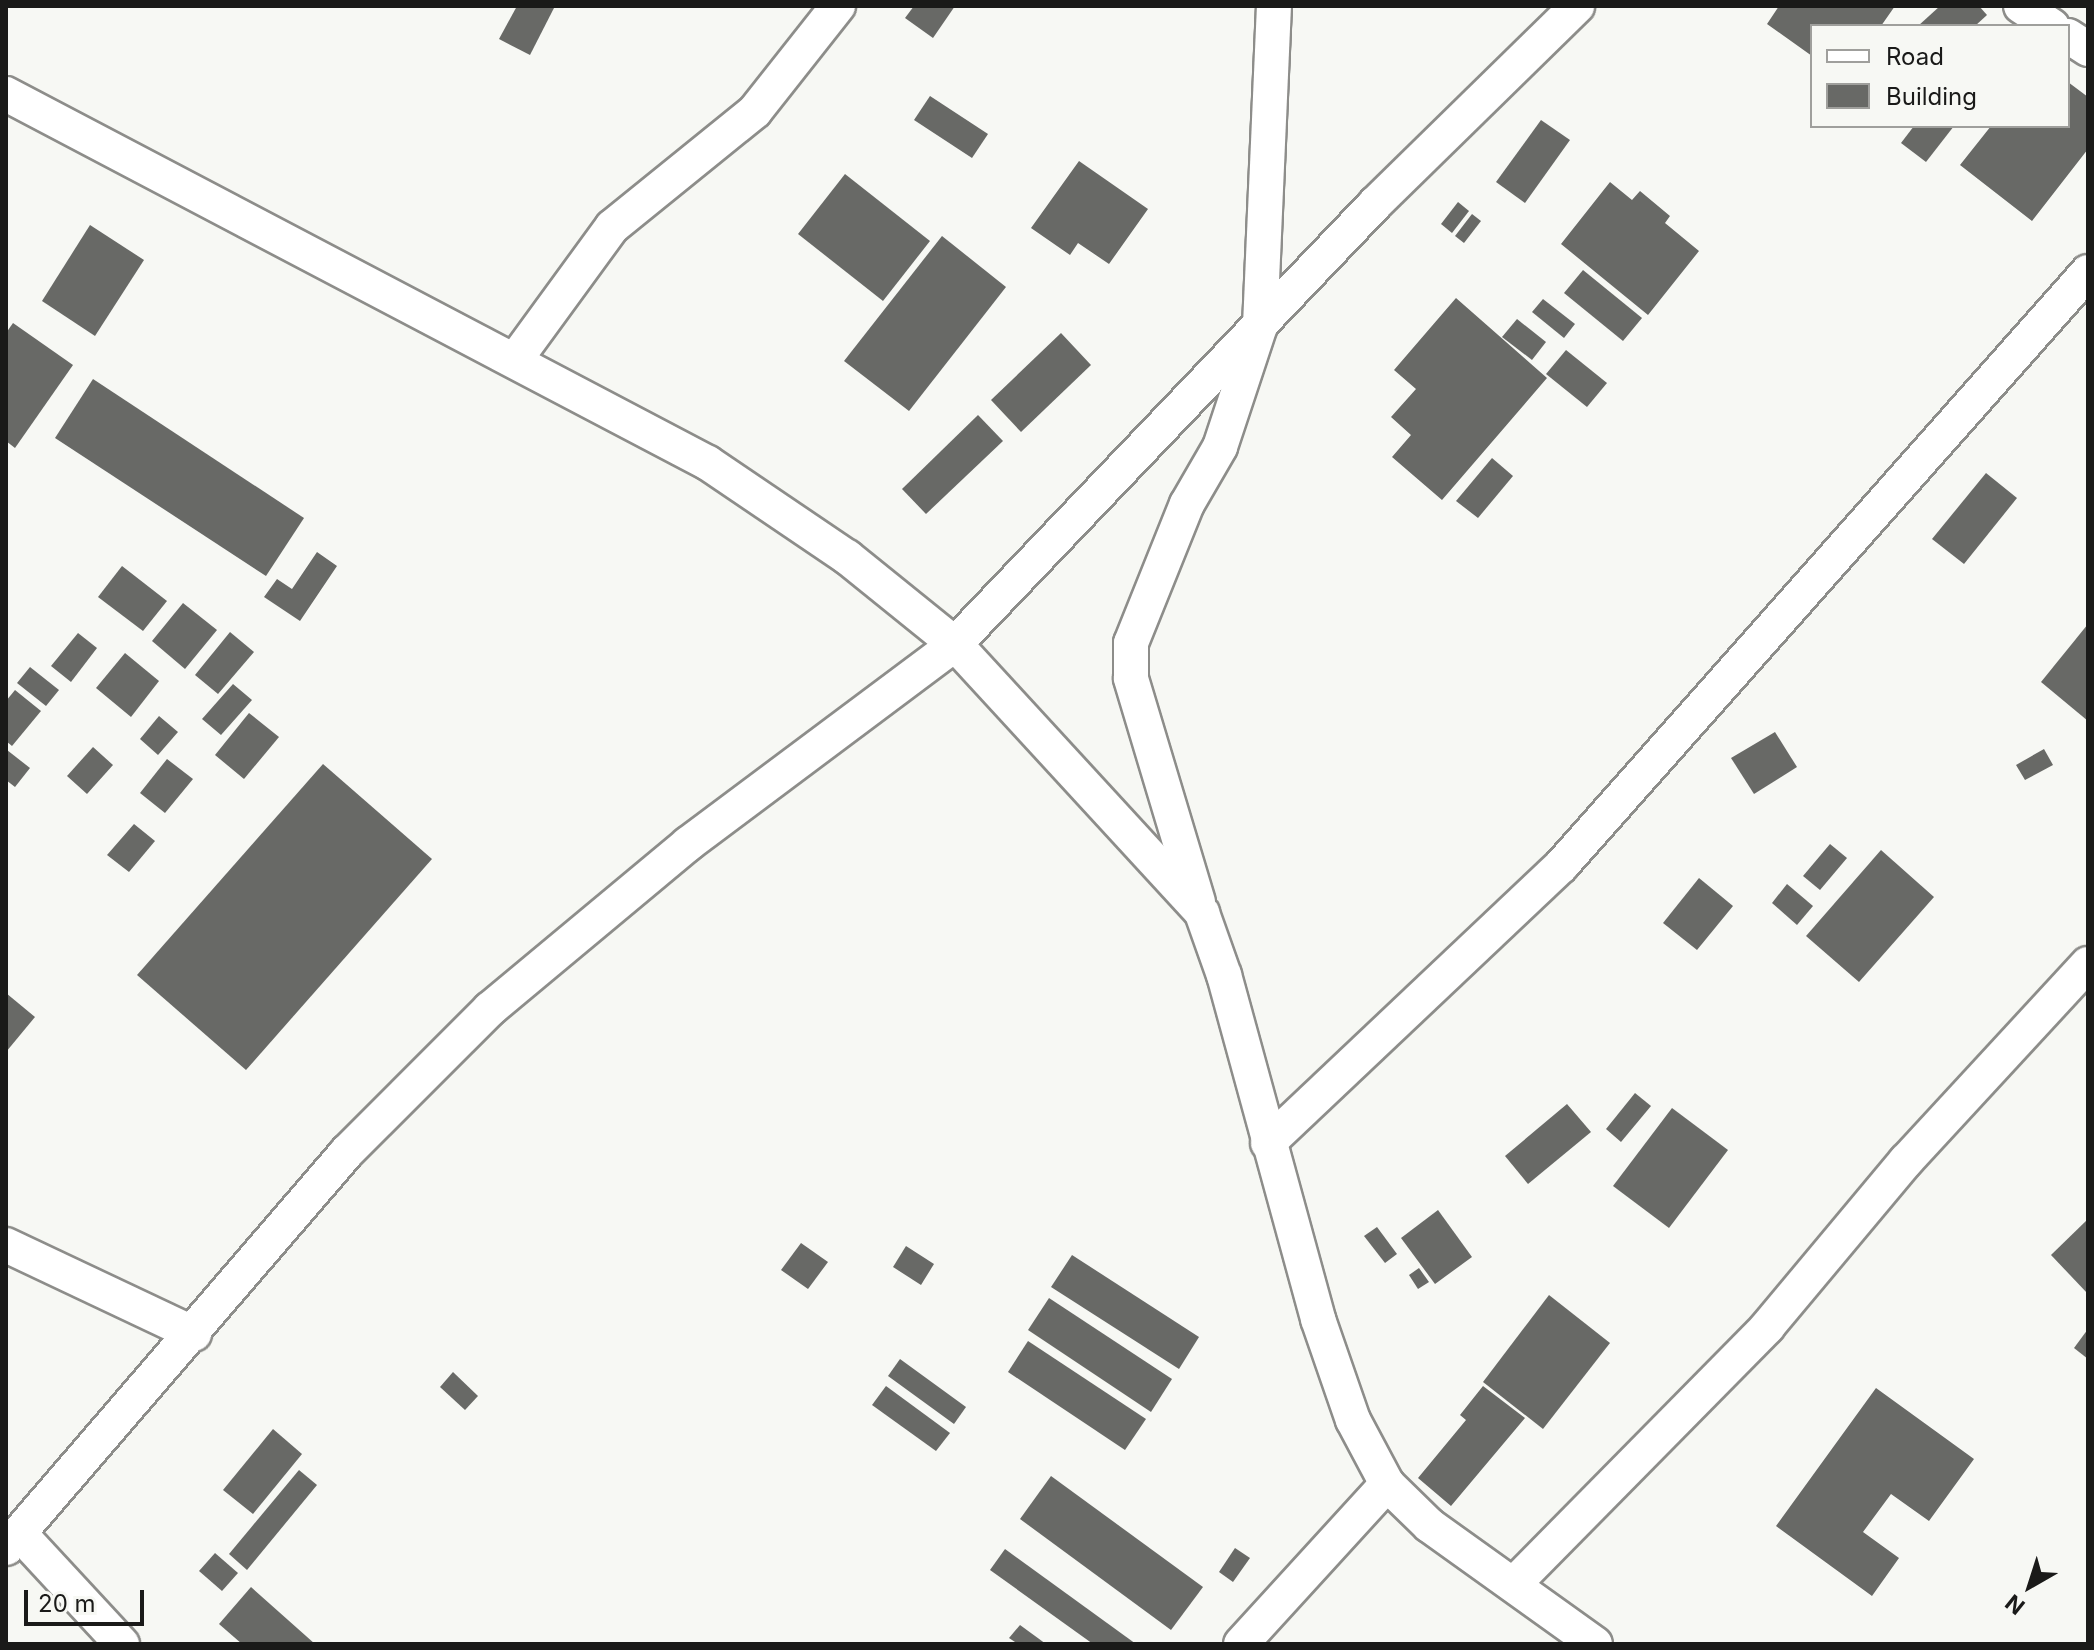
<!DOCTYPE html>
<style>
body{margin:0}
#map{position:relative;width:2094px;height:1650px;overflow:hidden;background:#f7f8f4;font-family:Inter,sans-serif}
div>[style]{position:absolute}
.building>*{inset:0;background:#686966}
.roads{filter:drop-shadow(2px 0 #8d8d8a) drop-shadow(-2px 0 #8d8d8a) drop-shadow(0 2px #8d8d8a) drop-shadow(0 -2px #8d8d8a)}
.minor>*{height:34px;margin:-17px;padding:0 17px;transform-origin:17px;border-radius:17px;background:#fff}
span{translate:-50% -50%;white-space:nowrap;text-align:center;line-height:1.15;-webkit-text-stroke:6px #f7f8f4;paint-order:stroke}
.frame{position:absolute;inset:0;border:8px solid #1a1a19;pointer-events:none}
.legend{position:absolute;left:1810px;top:24px;width:260px;height:104px;box-sizing:border-box;background:#f7f8f4;border:2px solid #9f9f9c;margin:0;padding:10px 14px;list-style:none;font-size:24px;color:#1a1a19}
.legend li{display:flex;align-items:center;gap:16px;height:40px}
.legend b{width:40px;border:2px solid #9f9f9c}
.north{position:absolute;left:1990px;top:1546px;width:80px;height:80px;-webkit-text-stroke:6px #f7f8f4;paint-order:stroke;rotate:219deg;font-size:22px;font-weight:700;line-height:32px;text-align:center;color:#1a1a19}
.north::after{content:'';display:block;margin:auto;width:28px;height:36px;background:#1a1a19;clip-path:polygon(50% 0,100% 100%,50% 72%,0 100%)}
.scale{position:absolute;left:24px;top:1590px;width:120px;height:36px;box-sizing:border-box;border:4px solid #1a1a19;border-top:0;padding-left:10px;font-size:24px;line-height:28px;white-space:nowrap;color:#1a1a19;-webkit-text-stroke:6px #f7f8f4;paint-order:stroke}
</style>
<div id="map">
<div class="building">
<div style="clip-path:polygon(517px 6px,555px 6px,530px 55px,499px 39px)"></div>
<div style="clip-path:polygon(914px 6px,955px 6px,933px 38px,905px 18px)"></div>
<div style="clip-path:polygon(1779px 6px,1895px 6px,1881px 26px,1812px 26px,1812px 56px,1767px 24px)"></div>
<div style="clip-path:polygon(1940px 6px,1979px 6px,1987px 15px,1975px 26px,1918px 26px)"></div>
<div style="clip-path:polygon(2068px 82px,2088px 97px,2088px 149px,2032px 221px,1960px 165px,1991px 126px,2068px 126px)"></div>
<div style="clip-path:polygon(930px 96px,988px 134px,972px 158px,914px 120px)"></div>
<div style="clip-path:polygon(1541px 120px,1570px 140px,1525px 203px,1496px 182px)"></div>
<div style="clip-path:polygon(1914px 126px,1954px 126px,1926px 162px,1901px 143px)"></div>
<div style="clip-path:polygon(1079px 161px,1148px 209px,1109px 264px,1078px 243px,1070px 255px,1031px 228px)"></div>
<div style="clip-path:polygon(845px 174px,930px 241px,883px 301px,798px 234px)"></div>
<div style="clip-path:polygon(1610px 182px,1632px 200px,1640px 191px,1670px 216px,1665px 223px,1699px 251px,1648px 315px,1561px 244px)"></div>
<div style="clip-path:polygon(1458px 202px,1469px 211px,1452px 233px,1441px 224px)"></div>
<div style="clip-path:polygon(1472px 214px,1481px 221px,1464px 243px,1455px 236px)"></div>
<div style="clip-path:polygon(90px 225px,144px 260px,95px 336px,42px 301px)"></div>
<div style="clip-path:polygon(942px 236px,1006px 287px,909px 411px,844px 361px)"></div>
<div style="clip-path:polygon(1583px 270px,1642px 318px,1623px 341px,1564px 293px)"></div>
<div style="clip-path:polygon(1456px 298px,1547px 378px,1442px 500px,1392px 457px,1411px 435px,1391px 417px,1416px 389px,1394px 370px)"></div>
<div style="clip-path:polygon(1543px 299px,1575px 324px,1564px 338px,1532px 312px)"></div>
<div style="clip-path:polygon(1517px 319px,1546px 342px,1532px 360px,1502px 337px)"></div>
<div style="clip-path:polygon(13px 323px,73px 365px,15px 448px,6px 441px,6px 333px)"></div>
<div style="clip-path:polygon(1061px 333px,1091px 365px,1021px 432px,991px 400px)"></div>
<div style="clip-path:polygon(1566px 350px,1607px 383px,1587px 407px,1546px 374px)"></div>
<div style="clip-path:polygon(93px 379px,304px 518px,266px 576px,55px 438px)"></div>
<div style="clip-path:polygon(978px 415px,1003px 441px,926px 514px,902px 489px)"></div>
<div style="clip-path:polygon(1492px 458px,1513px 476px,1478px 518px,1456px 501px)"></div>
<div style="clip-path:polygon(1986px 473px,2017px 498px,1964px 564px,1932px 539px)"></div>
<div style="clip-path:polygon(317px 552px,337px 566px,300px 621px,264px 597px,277px 579px,292px 589px)"></div>
<div style="clip-path:polygon(122px 566px,167px 601px,143px 631px,98px 597px)"></div>
<div style="clip-path:polygon(183px 603px,217px 630px,185px 669px,152px 641px)"></div>
<div style="clip-path:polygon(2088px 624px,2088px 721px,2041px 682px)"></div>
<div style="clip-path:polygon(230px 632px,254px 652px,218px 694px,195px 675px)"></div>
<div style="clip-path:polygon(78px 633px,97px 648px,71px 682px,51px 666px)"></div>
<div style="clip-path:polygon(125px 653px,159px 681px,131px 717px,96px 688px)"></div>
<div style="clip-path:polygon(30px 667px,59px 690px,46px 706px,17px 683px)"></div>
<div style="clip-path:polygon(233px 684px,252px 700px,221px 735px,202px 719px)"></div>
<div style="clip-path:polygon(15px 690px,41px 711px,12px 746px,6px 741px,6px 701px)"></div>
<div style="clip-path:polygon(249px 713px,279px 737px,244px 779px,215px 755px)"></div>
<div style="clip-path:polygon(159px 716px,178px 732px,158px 755px,140px 739px)"></div>
<div style="clip-path:polygon(1775px 732px,1797px 767px,1754px 794px,1731px 758px)"></div>
<div style="clip-path:polygon(93px 747px,113px 765px,87px 794px,67px 776px)"></div>
<div style="clip-path:polygon(2044px 749px,2053px 765px,2025px 780px,2016px 765px)"></div>
<div style="clip-path:polygon(7px 750px,30px 768px,15px 787px,6px 780px)"></div>
<div style="clip-path:polygon(167px 759px,193px 779px,165px 813px,140px 793px)"></div>
<div style="clip-path:polygon(323px 764px,432px 859px,246px 1070px,137px 975px)"></div>
<div style="clip-path:polygon(134px 824px,155px 841px,129px 872px,107px 855px)"></div>
<div style="clip-path:polygon(1830px 844px,1847px 858px,1820px 890px,1803px 876px)"></div>
<div style="clip-path:polygon(1881px 850px,1934px 897px,1859px 982px,1806px 936px)"></div>
<div style="clip-path:polygon(1699px 878px,1733px 906px,1697px 950px,1663px 923px)"></div>
<div style="clip-path:polygon(1787px 884px,1813px 906px,1797px 925px,1772px 903px)"></div>
<div style="clip-path:polygon(6px 993px,35px 1017px,6px 1052px)"></div>
<div style="clip-path:polygon(1635px 1093px,1651px 1106px,1621px 1142px,1606px 1129px)"></div>
<div style="clip-path:polygon(1567px 1104px,1591px 1132px,1528px 1184px,1505px 1156px)"></div>
<div style="clip-path:polygon(1672px 1108px,1728px 1150px,1669px 1228px,1613px 1186px)"></div>
<div style="clip-path:polygon(1438px 1210px,1472px 1257px,1435px 1284px,1401px 1238px)"></div>
<div style="clip-path:polygon(2088px 1219px,2088px 1294px,2051px 1255px)"></div>
<div style="clip-path:polygon(1377px 1227px,1397px 1254px,1385px 1263px,1364px 1236px)"></div>
<div style="clip-path:polygon(801px 1243px,828px 1262px,808px 1289px,781px 1270px)"></div>
<div style="clip-path:polygon(906px 1246px,934px 1264px,921px 1285px,893px 1267px)"></div>
<div style="clip-path:polygon(1072px 1255px,1199px 1337px,1179px 1369px,1051px 1287px)"></div>
<div style="clip-path:polygon(1419px 1268px,1429px 1282px,1418px 1289px,1409px 1275px)"></div>
<div style="clip-path:polygon(1549px 1295px,1610px 1343px,1543px 1429px,1483px 1382px)"></div>
<div style="clip-path:polygon(1049px 1298px,1172px 1379px,1151px 1412px,1028px 1330px)"></div>
<div style="clip-path:polygon(2088px 1329px,2088px 1359px,2074px 1348px)"></div>
<div style="clip-path:polygon(1028px 1341px,1146px 1419px,1125px 1450px,1008px 1372px)"></div>
<div style="clip-path:polygon(900px 1359px,966px 1407px,954px 1424px,888px 1376px)"></div>
<div style="clip-path:polygon(453px 1372px,478px 1396px,465px 1410px,440px 1387px)"></div>
<div style="clip-path:polygon(886px 1386px,950px 1433px,936px 1451px,872px 1405px)"></div>
<div style="clip-path:polygon(1483px 1386px,1525px 1418px,1451px 1506px,1418px 1478px,1466px 1420px,1460px 1415px)"></div>
<div style="clip-path:polygon(1876px 1388px,1974px 1459px,1929px 1521px,1891px 1494px,1863px 1532px,1899px 1558px,1872px 1596px,1776px 1526px)"></div>
<div style="clip-path:polygon(273px 1429px,302px 1454px,253px 1514px,223px 1490px)"></div>
<div style="clip-path:polygon(299px 1470px,317px 1485px,247px 1570px,229px 1554px)"></div>
<div style="clip-path:polygon(1051px 1476px,1203px 1587px,1171px 1630px,1020px 1519px)"></div>
<div style="clip-path:polygon(1235px 1548px,1250px 1558px,1233px 1582px,1219px 1572px)"></div>
<div style="clip-path:polygon(1005px 1549px,1136px 1644px,1093px 1644px,990px 1570px)"></div>
<div style="clip-path:polygon(215px 1553px,238px 1573px,222px 1591px,199px 1571px)"></div>
<div style="clip-path:polygon(251px 1587px,315px 1644px,242px 1644px,219px 1624px)"></div>
<div style="clip-path:polygon(1020px 1625px,1046px 1644px,1018px 1644px,1009px 1638px)"></div>
</div>
<div class="roads">
<div class="minor">
<div style="left:2021px;top:6px;width:37px;rotate:33deg"></div>
<div style="left:2068px;top:36px;width:24px;rotate:33deg"></div>
<div style="left:6px;top:94px;width:793px;rotate:27.73deg"></div>
<div style="left:708px;top:463px;width:168px;rotate:34.1deg"></div>
<div style="left:847px;top:557px;width:139px;rotate:38.9deg"></div>
<div style="left:955px;top:644px;width:365px;rotate:47.4deg"></div>
<div style="left:1202px;top:913px;width:66px;rotate:70.5deg"></div>
<div style="left:1224px;top:975px;width:357px;rotate:74.7deg"></div>
<div style="left:1318px;top:1319px;width:107px;rotate:70.9deg"></div>
<div style="left:1353px;top:1420px;width:72px;rotate:62deg"></div>
<div style="left:1387px;top:1484px;width:59px;rotate:44.3deg"></div>
<div style="left:1429px;top:1525px;width:204px;rotate:35.6deg"></div>
<div style="left:515px;top:360px;width:165px;rotate:-53.9deg"></div>
<div style="left:612px;top:227px;width:184px;rotate:-39deg"></div>
<div style="left:755px;top:111px;width:134px;rotate:-51.7deg"></div>
<div style="left:1198px;top:902px;width:234px;rotate:-106.7deg"></div>
<div style="left:1131px;top:678px;width:35px;rotate:-90deg"></div>
<div style="left:1131px;top:643px;width:150px;rotate:-68.1deg"></div>
<div style="left:1187px;top:504px;width:66px;rotate:-59.9deg"></div>
<div style="left:1220px;top:447px;width:127px;rotate:-71.7deg"></div>
<div style="left:1260px;top:326px;width:320px;rotate:-87.5deg"></div>
<div style="left:1268px;top:1143px;width:403px;rotate:-43.4deg"></div>
<div style="left:1561px;top:866px;width:794px;rotate:-48.42deg"></div>
<div style="left:6px;top:1245px;width:208px;rotate:25.3deg"></div>
<div style="left:20px;top:1534px;width:150px;rotate:47.2deg"></div>
<div style="left:6px;top:1548px;width:523px;rotate:-49.27deg"></div>
<div style="left:347px;top:1152px;width:202px;rotate:-45deg"></div>
<div style="left:490px;top:1009px;width:258px;rotate:-39.8deg"></div>
<div style="left:688px;top:844px;width:334px;rotate:-36.8deg"></div>
<div style="left:955px;top:644px;width:608px;rotate:-46.33deg"></div>
<div style="left:1375px;top:204px;width:283px;rotate:-44.4deg"></div>
<div style="left:1514px;top:1584px;width:361px;rotate:-45.4deg"></div>
<div style="left:1767px;top:1327px;width:217px;rotate:-50.1deg"></div>
<div style="left:1906px;top:1161px;width:268px;rotate:-47.3deg"></div>
<div style="left:1241px;top:1644px;width:217px;rotate:-47.6deg"></div>
</div>
</div>
<div class="frame"></div>
<ul class="legend">
<li><b style="height:10px;background:#fff"></b>Road</li>
<li><b style="height:22px;background:#686966"></b>Building</li>
</ul>
<div class="north">N</div>
<div class="scale">20 m</div>
</div>
